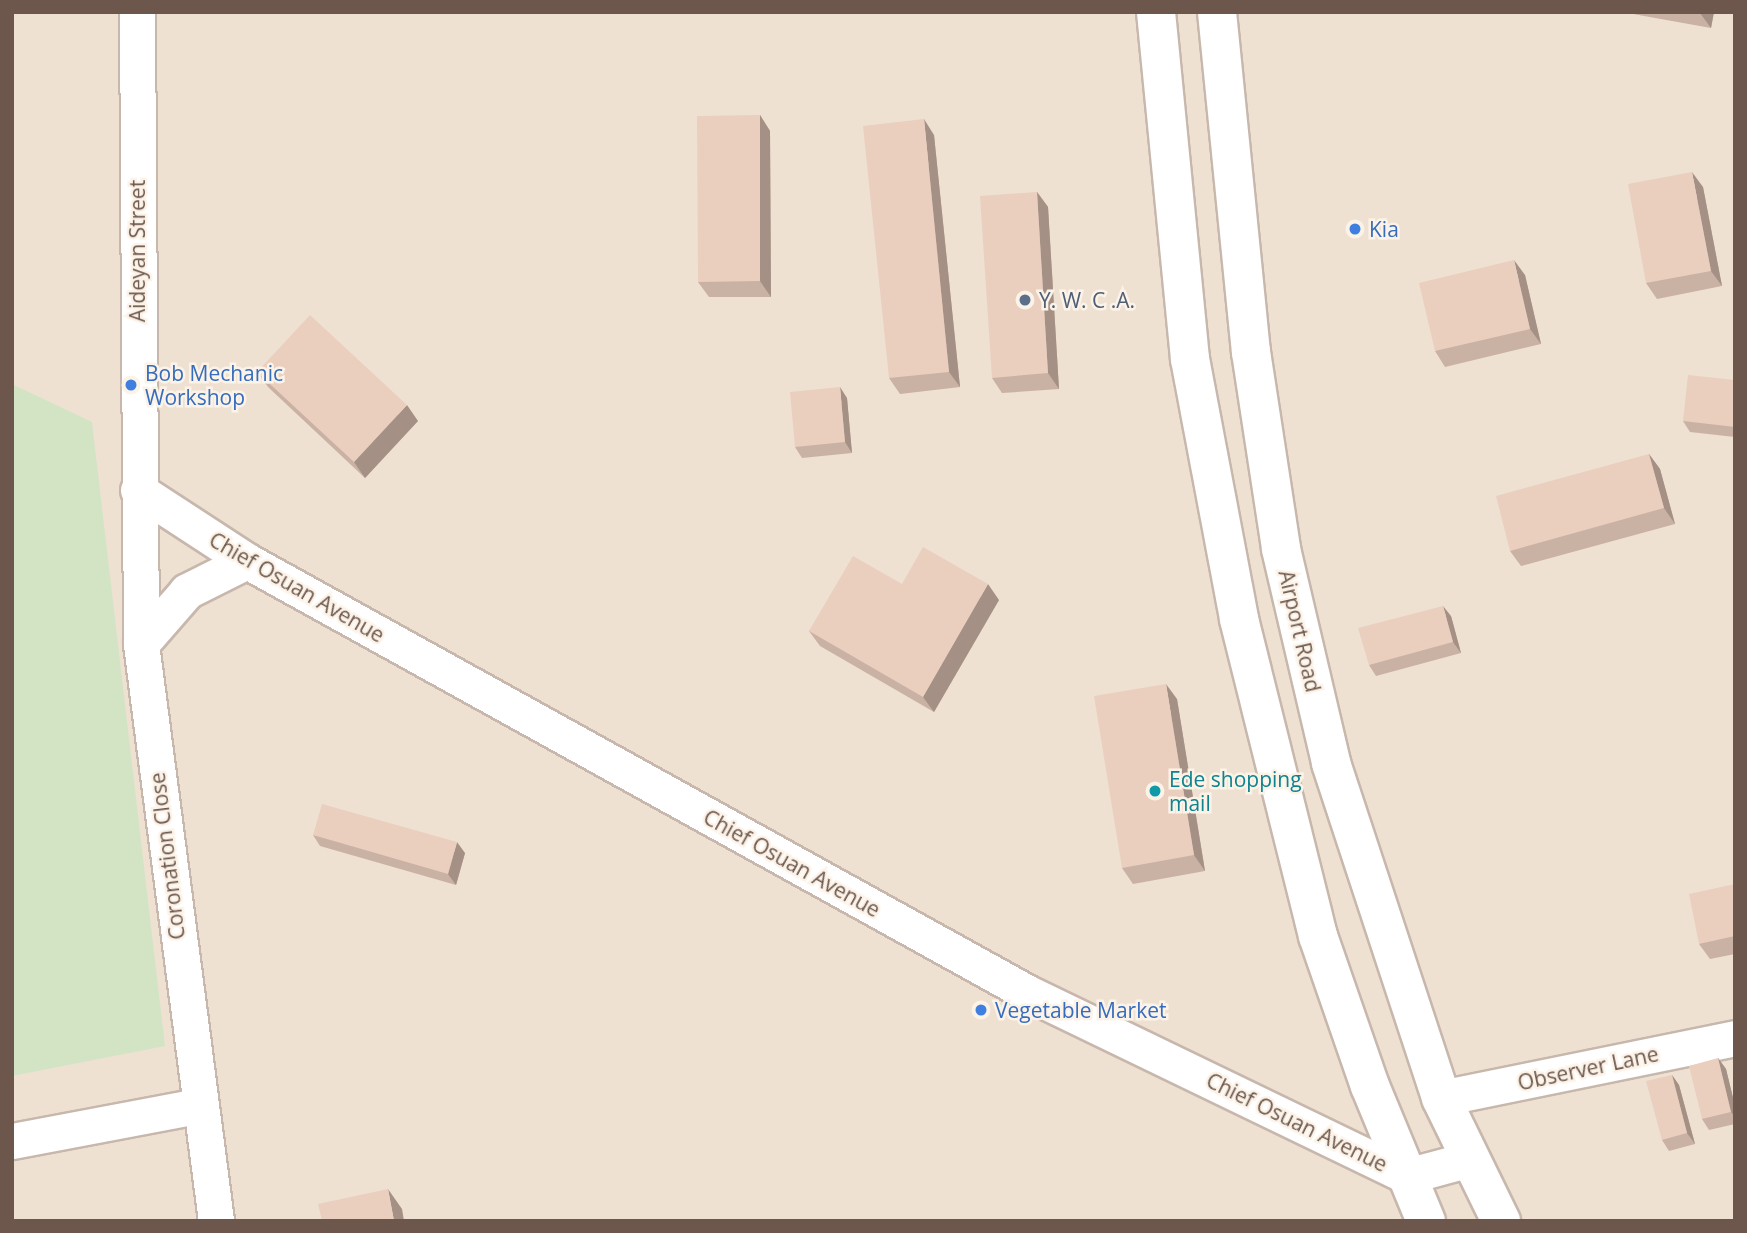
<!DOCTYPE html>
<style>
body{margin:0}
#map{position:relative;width:1747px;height:1233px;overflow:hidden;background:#f8efe3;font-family:"Open Sans",sans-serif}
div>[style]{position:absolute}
.residential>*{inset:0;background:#efe1d2}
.green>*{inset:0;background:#d2e4c4}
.roads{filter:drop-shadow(2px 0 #c7b7ac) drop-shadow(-2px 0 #c7b7ac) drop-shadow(0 2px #c7b7ac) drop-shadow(0 -2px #c7b7ac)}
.minor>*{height:35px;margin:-17.5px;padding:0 17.5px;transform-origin:17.5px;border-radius:17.5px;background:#fff}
.secondary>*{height:38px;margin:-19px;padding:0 19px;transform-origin:19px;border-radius:19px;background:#fff}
.wall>*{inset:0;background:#c9b1a3}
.shaded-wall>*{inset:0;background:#a49085}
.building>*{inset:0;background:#eacebe}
.dots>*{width:19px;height:19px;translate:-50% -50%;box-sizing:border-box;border:4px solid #fcf3e8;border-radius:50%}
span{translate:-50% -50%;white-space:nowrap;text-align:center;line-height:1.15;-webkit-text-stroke:5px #fcf3e8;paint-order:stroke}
.shop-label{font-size:21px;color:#366cbe}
.left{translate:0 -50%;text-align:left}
.street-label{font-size:21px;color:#6d574d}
.service-label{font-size:21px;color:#4e5e75}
.culture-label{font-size:21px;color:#0d838f}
.frame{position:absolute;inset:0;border:14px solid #6d574d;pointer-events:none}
</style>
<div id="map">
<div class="residential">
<div style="clip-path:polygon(12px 12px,1735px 12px,1735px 1221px,12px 1221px)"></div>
</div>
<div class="green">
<div style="clip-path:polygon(12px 384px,92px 422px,165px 1046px,12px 1076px)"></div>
</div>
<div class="roads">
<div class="minor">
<div style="left:137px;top:12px;width:632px;rotate:89.64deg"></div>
<div style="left:141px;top:644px;width:582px;rotate:82.59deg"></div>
<div style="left:138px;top:490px;width:130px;rotate:33.1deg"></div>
<div style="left:247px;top:561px;width:890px;rotate:28.95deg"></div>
<div style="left:1026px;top:992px;width:423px;rotate:25.8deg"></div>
<div style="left:1407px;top:1176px;width:65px;rotate:-15.1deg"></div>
<div style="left:141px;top:644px;width:70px;rotate:-49deg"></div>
<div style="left:187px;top:591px;width:67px;rotate:-26.6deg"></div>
<div style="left:1441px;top:1098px;width:300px;rotate:-11.5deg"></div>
<div style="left:12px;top:1141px;width:188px;rotate:-10.7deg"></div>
</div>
<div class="secondary">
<div style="left:1156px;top:12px;width:349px;rotate:84.4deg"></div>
<div style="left:1190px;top:359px;width:265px;rotate:79.3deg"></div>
<div style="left:1239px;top:619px;width:327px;rotate:76deg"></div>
<div style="left:1318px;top:936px;width:159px;rotate:70.9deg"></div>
<div style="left:1370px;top:1086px;width:146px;rotate:67.5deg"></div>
<div style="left:1217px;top:12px;width:342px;rotate:84.3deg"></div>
<div style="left:1251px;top:352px;width:199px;rotate:81.3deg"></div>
<div style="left:1281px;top:549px;width:220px;rotate:76.8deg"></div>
<div style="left:1331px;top:763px;width:353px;rotate:71.8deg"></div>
<div style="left:1441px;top:1098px;width:137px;rotate:64deg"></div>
</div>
</div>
<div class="wall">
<div style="clip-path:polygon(1632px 12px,1714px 12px,1711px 28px,1633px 14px)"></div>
<div style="clip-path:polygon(760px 115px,770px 131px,771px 297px,709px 297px,698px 282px)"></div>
<div style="clip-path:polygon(934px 135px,960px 387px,900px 394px,889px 378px)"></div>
<div style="clip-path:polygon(1703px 187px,1722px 286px,1657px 299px,1646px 283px)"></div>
<div style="clip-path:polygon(1037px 192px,1048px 207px,1059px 389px,1002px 393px,992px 378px)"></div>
<div style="clip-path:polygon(1525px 275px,1541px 344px,1445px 367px,1435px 351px)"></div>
<div style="clip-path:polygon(257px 372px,418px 421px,365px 478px,268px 387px)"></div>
<div style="clip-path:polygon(1735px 380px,1735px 437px,1690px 432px,1683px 421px)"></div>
<div style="clip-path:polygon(847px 398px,852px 453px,802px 458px,795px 447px)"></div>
<div style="clip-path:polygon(1649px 454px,1660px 469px,1675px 524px,1521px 566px,1510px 551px)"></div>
<div style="clip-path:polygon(902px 584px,999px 600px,934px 712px,820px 646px,809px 631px)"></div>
<div style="clip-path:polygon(1451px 616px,1461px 653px,1376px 676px,1369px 665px)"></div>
<div style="clip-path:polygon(1177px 699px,1205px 871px,1133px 884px,1122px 868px)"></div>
<div style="clip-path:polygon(313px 835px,465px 853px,456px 885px,320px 846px)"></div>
<div style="clip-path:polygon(1735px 884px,1735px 954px,1710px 959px,1699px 944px)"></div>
<div style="clip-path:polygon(1718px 1058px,1726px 1069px,1735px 1106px,1735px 1124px,1709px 1130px,1702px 1119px)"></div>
<div style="clip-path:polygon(1672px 1075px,1679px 1085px,1695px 1144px,1669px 1151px,1662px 1140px)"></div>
</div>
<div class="shaded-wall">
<div style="clip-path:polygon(1700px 12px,1714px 12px,1711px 28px,1700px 13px)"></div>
<div style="clip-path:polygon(760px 115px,770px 131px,771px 297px,760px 281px)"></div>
<div style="clip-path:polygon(924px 119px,934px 135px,960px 387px,949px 372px)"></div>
<div style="clip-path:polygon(1692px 172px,1703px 187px,1722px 286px,1711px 271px)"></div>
<div style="clip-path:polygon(1037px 192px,1048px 207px,1059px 389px,1048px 373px)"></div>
<div style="clip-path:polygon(1514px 260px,1525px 275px,1541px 344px,1530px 329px)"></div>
<div style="clip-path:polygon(840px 387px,847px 398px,852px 453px,845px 442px)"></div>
<div style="clip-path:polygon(407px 405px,418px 421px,365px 478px,354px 462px)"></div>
<div style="clip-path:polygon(1649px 454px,1660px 469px,1675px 524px,1664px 508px)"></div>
<div style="clip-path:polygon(988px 584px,999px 600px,934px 712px,923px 697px)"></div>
<div style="clip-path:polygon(1443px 606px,1451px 616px,1461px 653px,1453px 642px)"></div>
<div style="clip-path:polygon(1166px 684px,1177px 699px,1205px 871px,1194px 855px)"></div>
<div style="clip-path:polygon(457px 842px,465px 853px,456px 885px,448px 874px)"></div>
<div style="clip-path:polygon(1718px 1058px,1726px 1069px,1735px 1106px,1735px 1117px,1731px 1112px)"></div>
<div style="clip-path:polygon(1672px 1075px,1679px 1085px,1695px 1144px,1687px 1133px)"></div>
<div style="clip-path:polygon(388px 1189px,402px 1209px,404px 1221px,394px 1221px)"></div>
</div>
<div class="building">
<div style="clip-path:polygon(760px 115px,760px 281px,698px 282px,697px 116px)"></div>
<div style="clip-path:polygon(924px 119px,949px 372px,889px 378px,863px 126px)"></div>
<div style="clip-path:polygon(1692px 172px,1711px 271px,1646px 283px,1628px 184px)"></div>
<div style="clip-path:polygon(1037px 192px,1048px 373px,992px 378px,980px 196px)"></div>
<div style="clip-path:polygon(1514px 260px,1530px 329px,1435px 351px,1419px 283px)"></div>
<div style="clip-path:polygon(310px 315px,407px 405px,354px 462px,257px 372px)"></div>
<div style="clip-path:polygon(1688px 375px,1735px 380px,1735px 427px,1683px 421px)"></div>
<div style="clip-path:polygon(840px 387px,845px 442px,795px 447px,790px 392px)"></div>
<div style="clip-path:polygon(1649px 454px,1664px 508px,1510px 551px,1496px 496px)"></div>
<div style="clip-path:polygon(923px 547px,988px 584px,923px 697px,809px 631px,853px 556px,902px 584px)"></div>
<div style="clip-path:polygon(1443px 606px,1453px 642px,1369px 665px,1358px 628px)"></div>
<div style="clip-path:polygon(1166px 684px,1194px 855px,1122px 868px,1094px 696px)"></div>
<div style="clip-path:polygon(322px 804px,457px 842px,448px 874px,313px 835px)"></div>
<div style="clip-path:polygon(1735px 884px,1735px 936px,1699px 944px,1689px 894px)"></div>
<div style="clip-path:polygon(1718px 1058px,1731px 1112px,1702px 1119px,1689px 1066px)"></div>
<div style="clip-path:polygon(1672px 1075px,1687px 1133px,1662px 1140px,1646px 1081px)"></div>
<div style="clip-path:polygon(388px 1189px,394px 1221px,322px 1221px,318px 1204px)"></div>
</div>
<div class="dots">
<div style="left:1355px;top:229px;background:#3f7fe0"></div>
<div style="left:1025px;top:300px;background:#5c6f8a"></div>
<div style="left:131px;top:385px;background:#3f7fe0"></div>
<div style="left:1155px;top:791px;background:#0f9aa8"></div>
<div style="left:981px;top:1010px;background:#3f7fe0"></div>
</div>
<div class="shop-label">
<span class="left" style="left:1369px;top:229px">Kia</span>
<span class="left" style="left:145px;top:385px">Bob Mechanic<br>Workshop</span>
<span class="left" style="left:995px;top:1010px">Vegetable Market</span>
</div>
<div class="street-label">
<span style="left:137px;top:251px;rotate:-90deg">Aideyan Street</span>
<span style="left:297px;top:587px;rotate:30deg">Chief Osuan Avenue</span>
<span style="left:1300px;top:631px;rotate:77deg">Airport Road</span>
<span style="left:167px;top:856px;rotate:-97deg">Coronation Close</span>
<span style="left:792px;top:863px;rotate:29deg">Chief Osuan Avenue</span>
<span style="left:1588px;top:1068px;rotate:-12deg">Observer Lane</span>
<span style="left:1297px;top:1122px;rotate:26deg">Chief Osuan Avenue</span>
</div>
<div class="service-label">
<span class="left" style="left:1039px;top:300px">Y. W. C .A.</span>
</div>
<div class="culture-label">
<span class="left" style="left:1169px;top:791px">Ede shopping<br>mail</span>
</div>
<div class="frame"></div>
</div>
